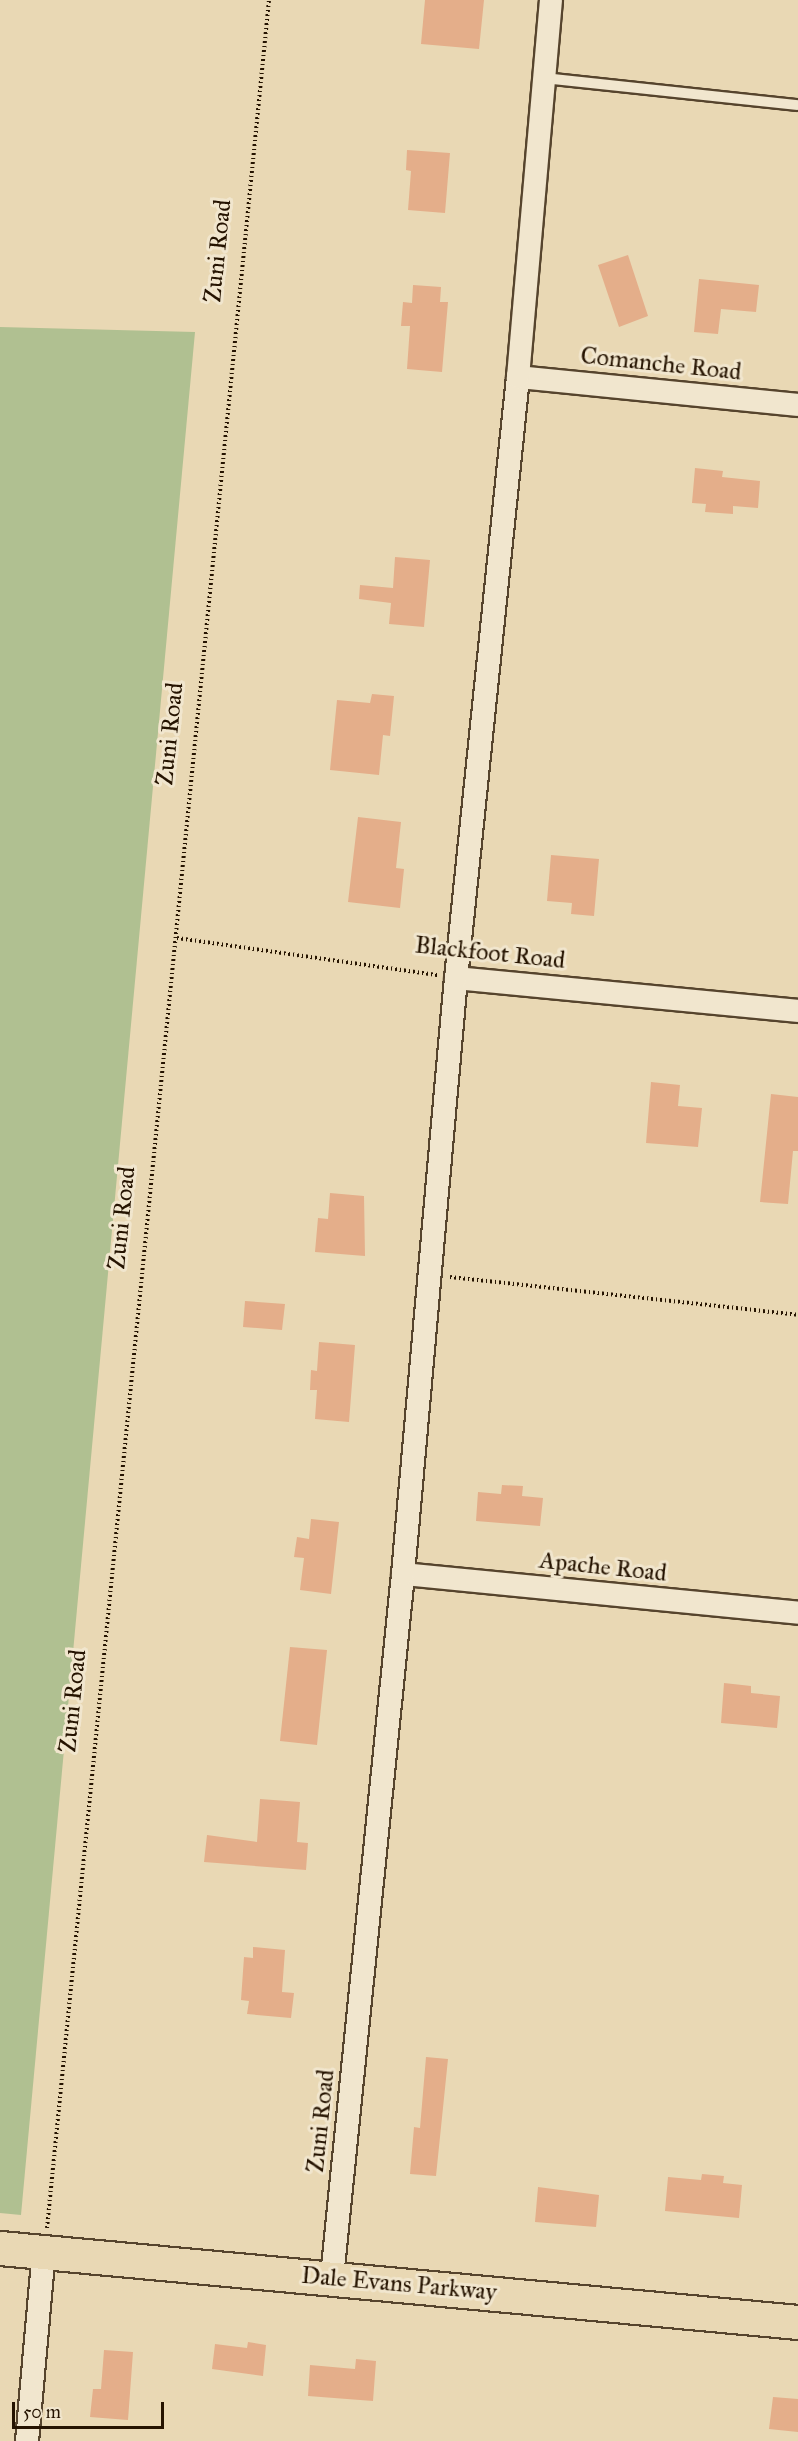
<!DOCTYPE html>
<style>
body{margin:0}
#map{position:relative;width:798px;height:2441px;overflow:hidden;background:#e9d8b4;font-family:"IM FELL Great Primer",serif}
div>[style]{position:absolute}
.green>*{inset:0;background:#b0c091}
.building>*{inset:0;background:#e4ae8a}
.path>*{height:4px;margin-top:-2px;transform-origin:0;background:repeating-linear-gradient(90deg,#251300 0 1.5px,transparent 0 4.5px)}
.roads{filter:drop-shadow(2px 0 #56442d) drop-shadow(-2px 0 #56442d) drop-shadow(0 2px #56442d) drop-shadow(0 -2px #56442d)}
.lane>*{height:10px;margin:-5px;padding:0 5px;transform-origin:5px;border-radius:5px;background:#f1e6ce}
.street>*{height:22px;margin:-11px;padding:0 11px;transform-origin:11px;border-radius:11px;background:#f1e6ce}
.primary>*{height:33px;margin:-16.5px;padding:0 16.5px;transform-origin:16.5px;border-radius:16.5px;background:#e9d8b4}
span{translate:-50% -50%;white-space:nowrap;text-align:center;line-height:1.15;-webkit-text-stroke:6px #f1e6ce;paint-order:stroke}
.street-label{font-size:24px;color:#251300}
.scale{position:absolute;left:12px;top:2402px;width:152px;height:27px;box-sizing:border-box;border:3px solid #251300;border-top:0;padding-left:8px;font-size:18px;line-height:21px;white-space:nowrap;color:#251300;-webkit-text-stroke:4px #f1e6ce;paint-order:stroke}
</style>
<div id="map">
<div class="green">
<div style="clip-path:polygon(0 327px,195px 332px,21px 2215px,0 2213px)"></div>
</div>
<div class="building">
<div style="clip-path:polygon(425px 0,484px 0,479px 49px,421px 44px)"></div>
<div style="clip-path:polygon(407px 150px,450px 153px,445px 213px,408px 210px,411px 171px,406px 170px)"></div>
<div style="clip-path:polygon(628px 255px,648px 316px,619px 327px,598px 265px)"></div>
<div style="clip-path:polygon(699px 279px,759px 285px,756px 312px,721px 309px,718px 334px,694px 332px)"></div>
<div style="clip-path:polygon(413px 285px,441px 287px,440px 302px,448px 302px,442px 372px,407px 369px,410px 326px,401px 326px,403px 302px,412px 303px)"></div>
<div style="clip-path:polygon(695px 468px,723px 471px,722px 477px,760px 481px,758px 508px,733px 506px,733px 514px,705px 512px,706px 504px,692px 503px)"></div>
<div style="clip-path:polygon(395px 557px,430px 560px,424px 627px,389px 624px,391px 603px,359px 599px,360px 585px,393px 588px)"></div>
<div style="clip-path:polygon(372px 694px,394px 696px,390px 736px,383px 735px,379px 775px,330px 770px,337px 700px,370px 703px)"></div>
<div style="clip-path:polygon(358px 817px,401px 822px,396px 868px,404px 869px,400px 908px,348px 902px)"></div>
<div style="clip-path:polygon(551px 855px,599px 859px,594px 916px,571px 914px,572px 903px,547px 901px)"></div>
<div style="clip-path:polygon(651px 1082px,680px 1085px,678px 1106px,702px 1108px,698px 1147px,646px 1143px)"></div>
<div style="clip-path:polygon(771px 1094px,798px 1097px,798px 1151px,793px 1151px,788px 1204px,760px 1202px)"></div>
<div style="clip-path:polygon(330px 1193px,364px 1196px,365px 1256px,315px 1252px,318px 1218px,328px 1219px)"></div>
<div style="clip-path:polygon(245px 1301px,285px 1304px,282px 1330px,243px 1327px)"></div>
<div style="clip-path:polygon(319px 1342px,355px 1345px,349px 1422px,315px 1419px,317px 1390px,310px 1390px,311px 1370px,317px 1371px)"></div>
<div style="clip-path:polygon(502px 1485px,523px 1486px,522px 1496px,543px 1498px,540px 1526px,476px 1521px,478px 1492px,501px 1494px)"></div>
<div style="clip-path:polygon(311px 1519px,339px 1522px,331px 1594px,300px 1590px,304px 1558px,294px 1557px,297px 1537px,309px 1539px)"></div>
<div style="clip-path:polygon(290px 1647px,327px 1650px,317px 1745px,280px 1741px)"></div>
<div style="clip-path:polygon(724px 1683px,751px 1686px,751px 1693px,780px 1696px,777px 1728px,721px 1723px)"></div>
<div style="clip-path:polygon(260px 1799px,300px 1802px,297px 1842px,308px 1843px,306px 1870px,204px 1862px,207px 1835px,257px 1842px)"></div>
<div style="clip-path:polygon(253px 1947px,285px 1950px,282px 1992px,294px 1993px,291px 2018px,247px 2014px,249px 2001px,241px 2000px,244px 1957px,253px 1958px)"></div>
<div style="clip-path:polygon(426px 2057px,448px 2059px,436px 2176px,410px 2174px,414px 2127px,420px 2128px)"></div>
<div style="clip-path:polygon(702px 2174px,724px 2176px,723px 2183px,742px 2185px,739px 2218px,665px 2211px,668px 2177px,701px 2180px)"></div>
<div style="clip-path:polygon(538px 2187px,599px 2195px,596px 2227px,535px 2222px)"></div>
<div style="clip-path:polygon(248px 2342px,266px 2345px,263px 2376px,212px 2369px,215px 2344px,247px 2348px)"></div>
<div style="clip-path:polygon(104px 2350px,133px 2352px,128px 2420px,90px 2417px,93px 2389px,101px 2389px)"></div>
<div style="clip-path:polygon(356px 2359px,376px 2361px,373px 2401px,308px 2396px,310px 2365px,355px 2369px)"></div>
<div style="clip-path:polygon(773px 2397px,798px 2399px,798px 2432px,769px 2429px)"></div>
</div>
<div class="path">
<div style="left:177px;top:938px;width:264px;rotate:8.1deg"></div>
<div style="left:450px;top:1277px;width:350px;rotate:6.2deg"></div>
<div style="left:47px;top:2228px;width:2239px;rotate:-84.31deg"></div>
</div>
<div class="roads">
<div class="lane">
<div style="left:544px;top:78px;width:255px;rotate:6.1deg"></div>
</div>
<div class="street">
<div style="left:518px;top:377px;width:281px;rotate:5.7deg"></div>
<div style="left:456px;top:978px;width:344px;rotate:5.5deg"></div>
<div style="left:403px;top:1574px;width:397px;rotate:5.6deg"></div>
<div style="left:332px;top:2277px;width:707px;rotate:-84.23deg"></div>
<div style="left:403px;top:1574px;width:598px;rotate:-84.92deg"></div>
<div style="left:456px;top:978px;width:604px;rotate:-84.11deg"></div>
<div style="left:518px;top:377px;width:378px;rotate:-85deg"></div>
<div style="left:27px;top:2441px;width:190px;rotate:-84.9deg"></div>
</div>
<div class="primary">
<div style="left:0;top:2248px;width:801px;rotate:5.3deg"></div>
</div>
</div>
<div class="street-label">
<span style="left:218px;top:251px;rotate:-84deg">Zuni Road</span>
<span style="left:661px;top:364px;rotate:6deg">Comanche Road</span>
<span style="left:170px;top:734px;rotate:-84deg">Zuni Road</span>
<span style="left:490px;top:953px;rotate:6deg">Blackfoot Road</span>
<span style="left:122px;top:1218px;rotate:-84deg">Zuni Road</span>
<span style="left:603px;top:1567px;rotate:6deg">Apache Road</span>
<span style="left:73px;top:1701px;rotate:-84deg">Zuni Road</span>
<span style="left:321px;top:2121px;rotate:-84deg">Zuni Road</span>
<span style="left:399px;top:2284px;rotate:5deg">Dale Evans Parkway</span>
</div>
<div class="scale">50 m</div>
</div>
